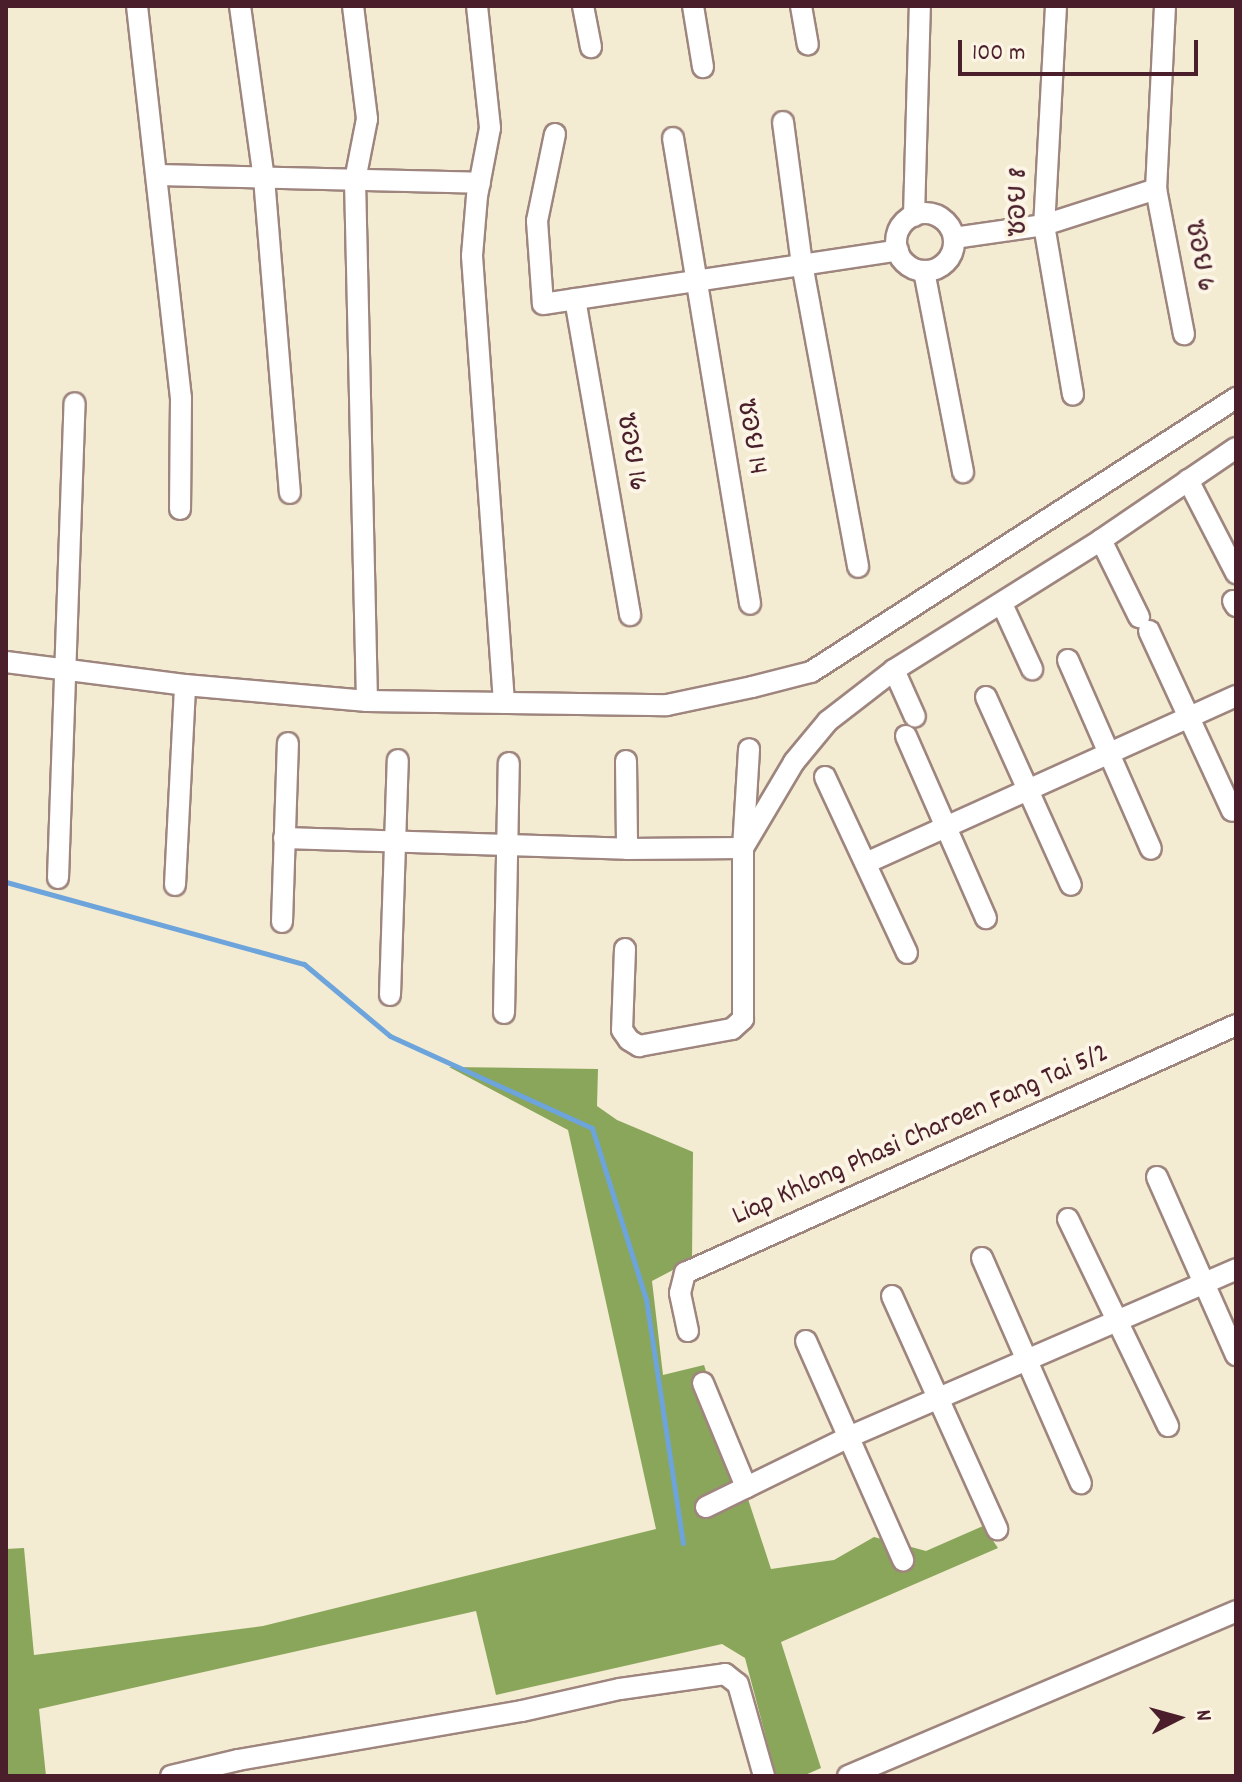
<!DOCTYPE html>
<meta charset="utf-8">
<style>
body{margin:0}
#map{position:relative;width:1242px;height:1782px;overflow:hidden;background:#f3ebd2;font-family:Dekko,"Playpen Sans Thai",sans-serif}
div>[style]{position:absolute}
.forest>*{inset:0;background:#8aa65a}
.stream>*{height:5px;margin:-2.5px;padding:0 2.5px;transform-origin:2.5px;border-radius:2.5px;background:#6ca4db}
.roads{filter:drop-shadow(2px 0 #9e857e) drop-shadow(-2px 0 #9e857e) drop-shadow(0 2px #9e857e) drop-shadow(0 -2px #9e857e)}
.minor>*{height:20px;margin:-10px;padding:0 10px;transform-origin:10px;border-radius:10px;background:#fff}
.minor>.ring{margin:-10px;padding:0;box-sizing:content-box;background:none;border:20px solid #fff;border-radius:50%}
span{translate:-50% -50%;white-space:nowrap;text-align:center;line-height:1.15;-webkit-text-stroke:8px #fcf5e5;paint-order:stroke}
.street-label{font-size:28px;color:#4a1f2b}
.frame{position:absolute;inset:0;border:8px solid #4a1f2b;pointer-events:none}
.north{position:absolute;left:1138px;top:1678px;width:80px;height:80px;-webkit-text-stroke:6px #fcf5e5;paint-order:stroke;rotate:84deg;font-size:22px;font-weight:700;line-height:32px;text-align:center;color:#4a1f2b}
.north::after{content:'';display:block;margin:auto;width:28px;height:36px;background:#4a1f2b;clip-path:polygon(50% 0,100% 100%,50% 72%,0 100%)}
.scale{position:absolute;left:958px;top:40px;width:240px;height:36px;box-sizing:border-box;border:4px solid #4a1f2b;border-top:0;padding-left:10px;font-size:24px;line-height:28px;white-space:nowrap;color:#4a1f2b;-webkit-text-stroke:6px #fcf5e5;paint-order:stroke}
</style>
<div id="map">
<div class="forest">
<div style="clip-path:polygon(449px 1067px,598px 1069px,597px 1106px,617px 1120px,693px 1152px,692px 1260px,652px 1281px,663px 1375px,704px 1365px,771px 1569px,834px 1560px,874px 1537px,926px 1551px,983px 1526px,998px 1548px,781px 1642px,821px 1768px,803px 1776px,776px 1776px,745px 1658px,722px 1644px,496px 1695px,476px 1611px,39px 1709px,46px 1776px,6px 1776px,6px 1549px,24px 1548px,34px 1655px,263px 1626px,656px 1529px,568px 1130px)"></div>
</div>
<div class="stream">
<div style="left:6px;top:882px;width:309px;rotate:15.4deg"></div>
<div style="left:304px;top:964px;width:112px;rotate:39.9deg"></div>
<div style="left:390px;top:1036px;width:222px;rotate:24.5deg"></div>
<div style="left:592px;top:1128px;width:179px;rotate:72.5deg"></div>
<div style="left:646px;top:1299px;width:247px;rotate:81.4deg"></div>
</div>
<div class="roads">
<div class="minor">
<div style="left:137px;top:6px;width:394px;rotate:83.6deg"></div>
<div style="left:181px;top:398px;width:111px;rotate:90.5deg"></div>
<div style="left:240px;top:6px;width:174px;rotate:82.1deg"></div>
<div style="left:264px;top:178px;width:316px;rotate:85.3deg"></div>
<div style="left:353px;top:6px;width:114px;rotate:82.9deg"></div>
<div style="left:367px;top:119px;width:62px;rotate:101.1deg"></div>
<div style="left:355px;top:180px;width:521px;rotate:88.68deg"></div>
<div style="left:477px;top:6px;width:123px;rotate:83.9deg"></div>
<div style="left:490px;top:128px;width:69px;rotate:100.8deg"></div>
<div style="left:477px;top:196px;width:60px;rotate:94.8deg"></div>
<div style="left:472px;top:256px;width:448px;rotate:85.9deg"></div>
<div style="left:583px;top:6px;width:42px;rotate:79deg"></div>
<div style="left:693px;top:6px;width:62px;rotate:80.7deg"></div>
<div style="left:801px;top:6px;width:39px;rotate:80deg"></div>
<div style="left:1056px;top:6px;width:219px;rotate:93.1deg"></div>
<div style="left:1044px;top:225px;width:172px;rotate:80.3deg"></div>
<div style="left:1165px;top:6px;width:183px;rotate:92.8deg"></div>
<div style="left:1156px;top:189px;width:148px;rotate:79.1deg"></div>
<div style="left:783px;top:122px;width:143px;rotate:82.4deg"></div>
<div style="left:802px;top:264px;width:308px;rotate:79.5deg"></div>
<div style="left:555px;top:134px;width:89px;rotate:101.7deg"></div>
<div style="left:537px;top:221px;width:83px;rotate:85.9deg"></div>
<div style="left:543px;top:304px;width:359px;rotate:-8.6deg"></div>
<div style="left:673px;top:138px;width:472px;rotate:80.6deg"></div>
<div style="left:158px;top:175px;width:322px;rotate:1.4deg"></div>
<div class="ring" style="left:896px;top:213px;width:38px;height:38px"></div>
<div style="left:914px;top:216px;width:210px;rotate:-88.4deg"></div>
<div style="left:954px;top:238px;width:91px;rotate:-8.2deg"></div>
<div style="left:1044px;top:225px;width:118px;rotate:-17.8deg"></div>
<div style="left:924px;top:271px;width:205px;rotate:79deg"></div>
<div style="left:575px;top:299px;width:321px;rotate:80.1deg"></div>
<div style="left:1188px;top:480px;width:105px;rotate:62.7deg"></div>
<div style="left:1101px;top:540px;width:86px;rotate:63.7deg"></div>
<div style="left:1233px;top:601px;width:6px;rotate:59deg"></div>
<div style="left:1002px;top:604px;width:72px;rotate:65.2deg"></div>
<div style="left:1149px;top:631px;width:198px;rotate:65.2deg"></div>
<div style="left:1068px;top:660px;width:206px;rotate:66.3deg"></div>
<div style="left:6px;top:662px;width:180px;rotate:7.3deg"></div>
<div style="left:185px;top:685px;width:183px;rotate:5deg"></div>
<div style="left:367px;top:701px;width:300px;rotate:0.8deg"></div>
<div style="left:667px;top:705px;width:87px;rotate:-12deg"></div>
<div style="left:752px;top:687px;width:61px;rotate:-14.3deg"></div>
<div style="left:811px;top:672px;width:506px;rotate:-32.81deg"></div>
<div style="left:894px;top:670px;width:51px;rotate:65.9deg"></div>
<div style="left:986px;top:697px;width:206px;rotate:65.7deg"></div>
<div style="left:906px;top:736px;width:199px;rotate:66.3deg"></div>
<div style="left:626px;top:761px;width:88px;rotate:89.3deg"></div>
<div style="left:825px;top:777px;width:194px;rotate:65deg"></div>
<div style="left:284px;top:838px;width:343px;rotate:1.8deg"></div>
<div style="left:627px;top:849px;width:116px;rotate:-0.5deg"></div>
<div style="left:743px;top:848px;width:100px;rotate:-59.3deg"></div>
<div style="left:794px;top:762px;width:53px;rotate:-50.3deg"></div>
<div style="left:828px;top:721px;width:83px;rotate:-37.7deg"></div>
<div style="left:894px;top:670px;width:244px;rotate:-32.1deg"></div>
<div style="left:1101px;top:540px;width:163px;rotate:-34.3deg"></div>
<div style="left:866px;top:863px;width:406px;rotate:-24.3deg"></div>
<div style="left:58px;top:878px;width:475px;rotate:-88deg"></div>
<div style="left:175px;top:885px;width:200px;rotate:-87.1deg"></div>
<div style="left:282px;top:922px;width:179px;rotate:-88.1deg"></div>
<div style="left:625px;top:949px;width:81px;rotate:92.1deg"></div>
<div style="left:622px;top:1030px;width:12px;rotate:55deg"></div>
<div style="left:629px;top:1040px;width:12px;rotate:31deg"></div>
<div style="left:639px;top:1046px;width:95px;rotate:-10.4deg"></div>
<div style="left:732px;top:1029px;width:15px;rotate:-42deg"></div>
<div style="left:743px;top:1019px;width:171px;rotate:-90deg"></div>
<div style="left:743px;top:848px;width:99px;rotate:-86.5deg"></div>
<div style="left:390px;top:995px;width:235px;rotate:-88.1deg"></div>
<div style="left:504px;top:1013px;width:250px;rotate:-88.9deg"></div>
<div style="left:1157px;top:1177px;width:195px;rotate:66.1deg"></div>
<div style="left:1068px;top:1219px;width:230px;rotate:64.2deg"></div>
<div style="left:982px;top:1258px;width:246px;rotate:66.3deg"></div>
<div style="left:892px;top:1296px;width:256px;rotate:65.7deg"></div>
<div style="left:688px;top:1331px;width:39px;rotate:-102deg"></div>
<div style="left:680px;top:1293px;width:21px;rotate:-76deg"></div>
<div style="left:685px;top:1273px;width:604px;rotate:-24.23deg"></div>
<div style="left:806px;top:1341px;width:240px;rotate:66.1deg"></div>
<div style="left:703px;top:1383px;width:113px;rotate:67.5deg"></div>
<div style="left:706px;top:1507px;width:161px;rotate:-26.1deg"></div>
<div style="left:851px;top:1436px;width:420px;rotate:-23.4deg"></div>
<div style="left:171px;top:1776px;width:69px;rotate:-13.4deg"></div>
<div style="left:238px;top:1760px;width:288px;rotate:-9.8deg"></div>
<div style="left:522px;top:1711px;width:100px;rotate:-12.7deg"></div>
<div style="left:620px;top:1689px;width:106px;rotate:-8.1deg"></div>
<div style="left:725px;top:1674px;width:16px;rotate:38deg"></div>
<div style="left:738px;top:1684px;width:96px;rotate:74.2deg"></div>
<div style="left:848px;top:1776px;width:422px;rotate:-23deg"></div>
</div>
</div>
<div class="street-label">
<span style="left:1020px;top:202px;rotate:-90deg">ซอย 8</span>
<span style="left:1198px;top:256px;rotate:79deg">ซอย 6</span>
<span style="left:750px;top:437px;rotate:80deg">ซอย 14</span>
<span style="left:630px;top:452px;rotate:80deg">ซอย 16</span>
<span style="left:921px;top:1136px;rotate:-24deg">Liap Khlong Phasi Charoen Fang Tai 5/2</span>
</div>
<div class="frame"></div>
<div class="north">N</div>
<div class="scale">100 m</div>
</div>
